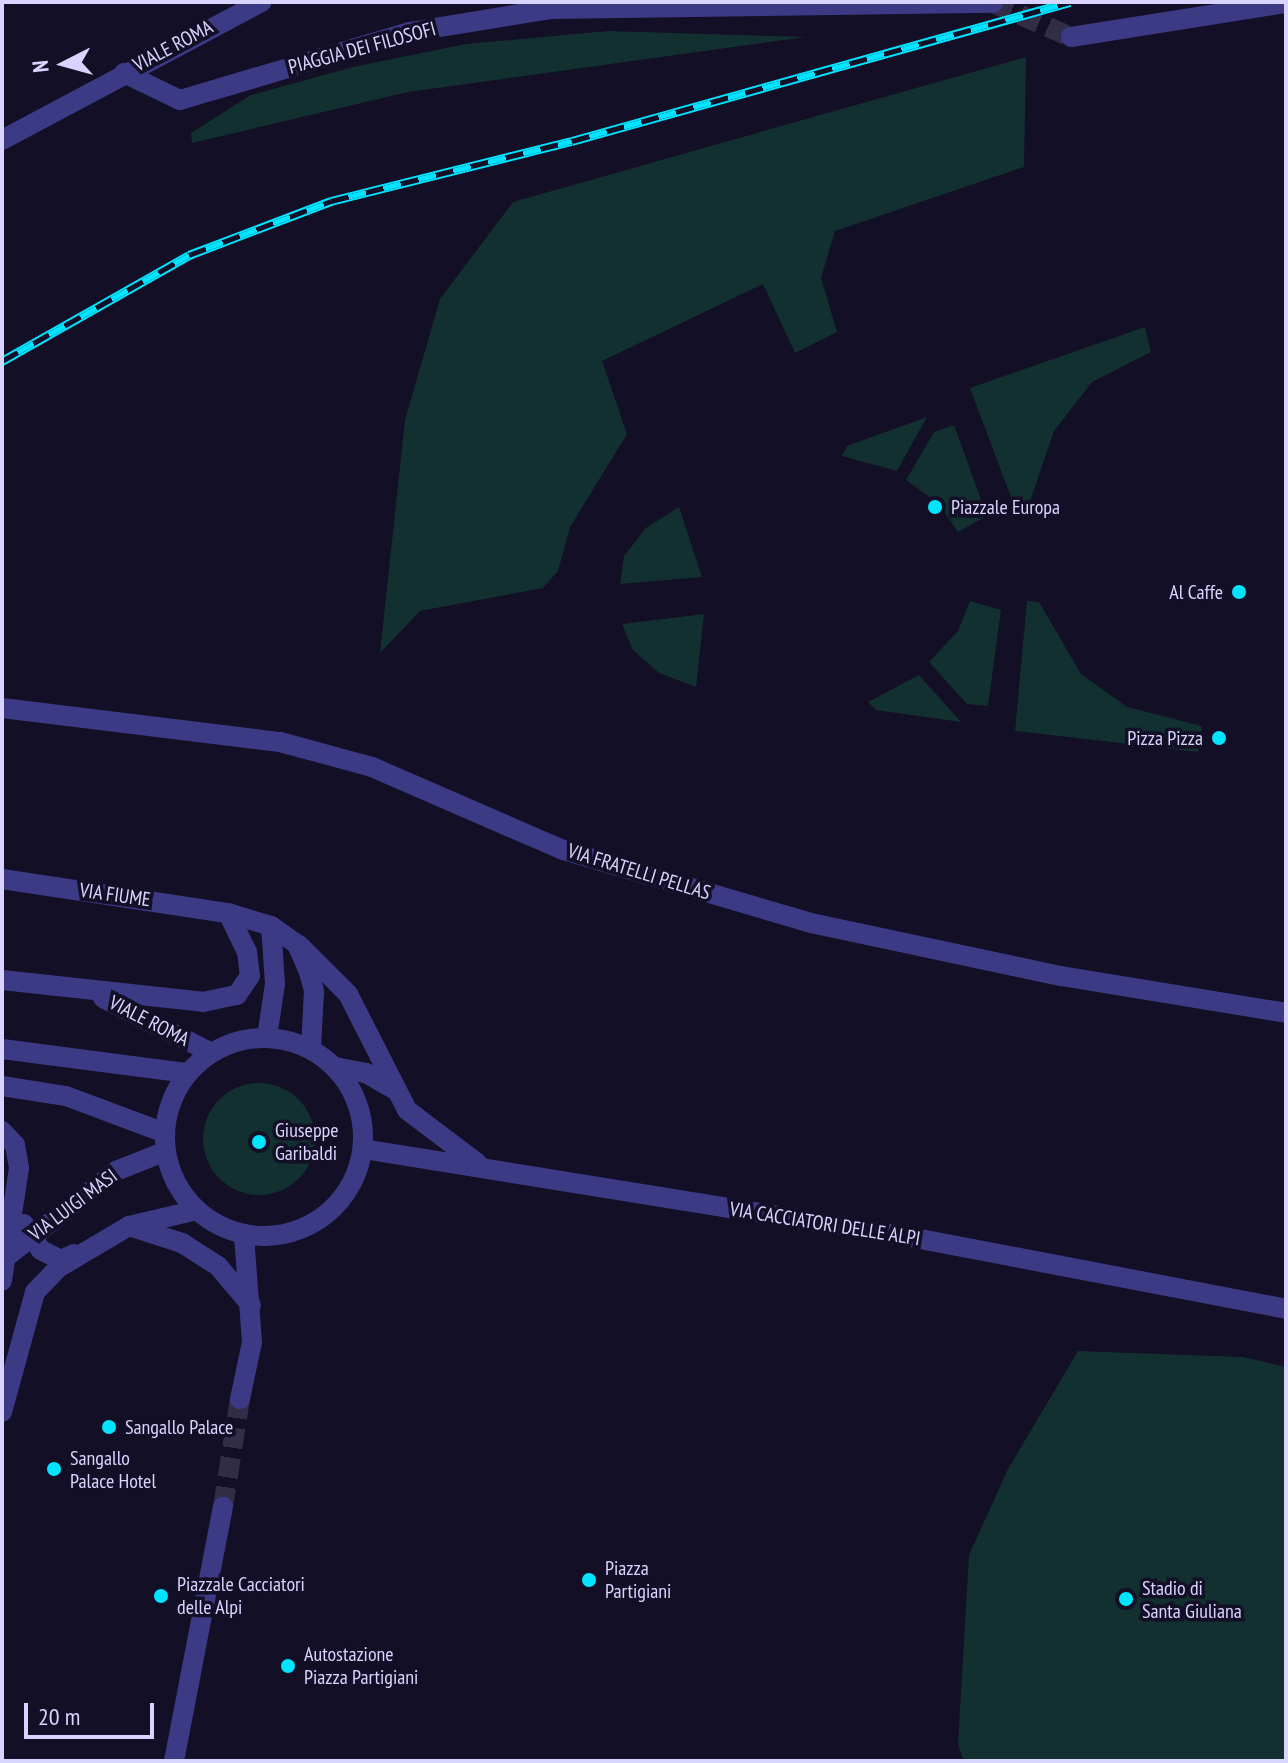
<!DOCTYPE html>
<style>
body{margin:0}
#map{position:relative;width:1288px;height:1763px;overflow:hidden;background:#130f26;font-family:"PT Sans Narrow",sans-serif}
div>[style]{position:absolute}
.green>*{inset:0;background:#12302f}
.round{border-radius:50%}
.minor-tunnel>*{height:20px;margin-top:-10px;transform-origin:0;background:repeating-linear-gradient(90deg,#312d47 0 20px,transparent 0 30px)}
.minor>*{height:20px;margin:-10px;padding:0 10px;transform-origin:10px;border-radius:10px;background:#3d3a85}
.minor>.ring{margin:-10px;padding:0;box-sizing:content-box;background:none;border:20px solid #3d3a85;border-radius:50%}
.rail>*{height:9px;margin-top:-4.5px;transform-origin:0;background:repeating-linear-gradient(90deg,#130f26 0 18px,#00e5ff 0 36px);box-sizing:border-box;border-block:2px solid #00e5ff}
.dots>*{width:22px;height:22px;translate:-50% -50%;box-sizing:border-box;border:4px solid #130f26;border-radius:50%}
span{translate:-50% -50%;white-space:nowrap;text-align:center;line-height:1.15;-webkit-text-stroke:7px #130f26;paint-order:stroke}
.street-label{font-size:20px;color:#d9d4ff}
.poi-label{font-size:20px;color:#d9d4ff}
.left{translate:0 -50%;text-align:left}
.right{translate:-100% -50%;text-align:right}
.frame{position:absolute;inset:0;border:4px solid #d9d4ff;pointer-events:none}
.north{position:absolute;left:24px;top:24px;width:80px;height:80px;-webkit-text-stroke:6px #130f26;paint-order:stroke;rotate:264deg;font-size:22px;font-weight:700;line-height:32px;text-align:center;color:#d9d4ff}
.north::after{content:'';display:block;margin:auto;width:28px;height:36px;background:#d9d4ff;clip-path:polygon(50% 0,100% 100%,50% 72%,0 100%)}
.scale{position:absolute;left:24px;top:1703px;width:130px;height:36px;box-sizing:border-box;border:4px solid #d9d4ff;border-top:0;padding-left:10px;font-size:24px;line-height:28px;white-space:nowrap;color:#d9d4ff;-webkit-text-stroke:6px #130f26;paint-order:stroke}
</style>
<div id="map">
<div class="green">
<div style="clip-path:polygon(608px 31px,806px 37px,408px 92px,192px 143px,191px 133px,251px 95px,353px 67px,466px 44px)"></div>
<div style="clip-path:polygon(1026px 57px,1024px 167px,835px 231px,821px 278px,837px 332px,795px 353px,763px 284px,602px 361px,627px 434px,570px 527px,558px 571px,543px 588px,420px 611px,380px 653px,405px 420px,440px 299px,513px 202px)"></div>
<div style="clip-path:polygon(1145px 327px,1151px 352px,1092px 382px,1054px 431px,1027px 510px,1017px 513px,970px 388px)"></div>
<div style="clip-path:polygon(927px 417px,897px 471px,842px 456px,847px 446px)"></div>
<div style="clip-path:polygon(954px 425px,987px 516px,958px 532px,939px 504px,906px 480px,934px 432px)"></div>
<div style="clip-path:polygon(679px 507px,702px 577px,620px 584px,624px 556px,646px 528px)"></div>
<div style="clip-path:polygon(970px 601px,1001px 610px,988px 706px,967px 704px,929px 662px,958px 631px)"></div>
<div style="clip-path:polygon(1027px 601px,1039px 602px,1081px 674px,1127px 707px,1202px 726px,1198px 752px,1015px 731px)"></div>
<div style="clip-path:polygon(704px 614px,696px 687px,659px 673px,633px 650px,622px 624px)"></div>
<div style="clip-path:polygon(919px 675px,961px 722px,876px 710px,868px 702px)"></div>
<div class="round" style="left:203px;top:1083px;width:112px;height:112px"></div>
<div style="clip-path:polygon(1078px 1351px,1243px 1357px,1286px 1367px,1286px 1761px,964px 1761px,958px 1744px,969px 1555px,1008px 1469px)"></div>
</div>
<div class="minor-tunnel">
<div style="left:993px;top:3px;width:85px;rotate:23.6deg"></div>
<div style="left:223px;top:1507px;width:109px;rotate:-81.1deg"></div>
</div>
<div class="minor">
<div style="left:1071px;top:37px;width:218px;rotate:-9deg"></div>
<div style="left:124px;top:73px;width:62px;rotate:25.7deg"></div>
<div style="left:180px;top:100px;width:240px;rotate:-16.5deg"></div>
<div style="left:410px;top:32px;width:142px;rotate:-9.3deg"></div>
<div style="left:550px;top:9px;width:443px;rotate:-0.8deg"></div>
<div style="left:2px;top:140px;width:294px;rotate:-28deg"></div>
<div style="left:2px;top:708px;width:280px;rotate:7deg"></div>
<div style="left:280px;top:742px;width:95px;rotate:15.2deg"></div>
<div style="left:372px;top:767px;width:208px;rotate:23.5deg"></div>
<div style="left:563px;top:850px;width:259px;rotate:16.4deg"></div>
<div style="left:811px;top:923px;width:256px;rotate:12deg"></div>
<div style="left:1061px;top:976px;width:228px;rotate:9.3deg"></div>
<div style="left:2px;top:879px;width:229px;rotate:8.6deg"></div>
<div style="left:228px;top:913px;width:45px;rotate:16.8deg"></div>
<div style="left:271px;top:926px;width:32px;rotate:35deg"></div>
<div style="left:297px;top:944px;width:30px;rotate:67deg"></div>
<div style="left:309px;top:972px;width:20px;rotate:75deg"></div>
<div style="left:314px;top:991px;width:58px;rotate:93deg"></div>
<div style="left:299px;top:945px;width:69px;rotate:45deg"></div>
<div style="left:348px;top:994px;width:130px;rotate:63deg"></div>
<div style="left:407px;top:1110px;width:88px;rotate:37.1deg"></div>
<div style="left:2px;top:980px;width:202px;rotate:6.2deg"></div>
<div style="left:203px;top:1002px;width:35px;rotate:-12deg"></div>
<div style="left:237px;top:995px;width:23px;rotate:-56deg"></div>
<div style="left:250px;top:976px;width:24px;rotate:-97deg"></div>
<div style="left:247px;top:952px;width:43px;rotate:-116deg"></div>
<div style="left:103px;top:998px;width:120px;rotate:26.8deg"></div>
<div style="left:267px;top:1037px;width:54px;rotate:-81.4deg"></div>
<div style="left:275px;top:984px;width:58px;rotate:-93.9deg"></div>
<div class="ring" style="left:165px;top:1038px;width:178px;height:178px"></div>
<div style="left:2px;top:1049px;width:187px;rotate:7.4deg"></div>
<div style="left:335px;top:1067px;width:32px;rotate:11deg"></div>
<div style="left:366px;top:1073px;width:34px;rotate:30deg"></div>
<div style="left:2px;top:1086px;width:65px;rotate:8.9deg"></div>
<div style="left:66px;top:1096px;width:106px;rotate:20.5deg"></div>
<div style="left:2px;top:1131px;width:19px;rotate:47deg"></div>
<div style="left:15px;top:1145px;width:23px;rotate:80deg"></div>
<div style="left:19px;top:1168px;width:114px;rotate:98.6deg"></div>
<div style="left:363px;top:1149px;width:559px;rotate:9.16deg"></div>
<div style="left:915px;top:1238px;width:378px;rotate:10.8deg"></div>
<div style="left:24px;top:1224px;width:31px;rotate:57deg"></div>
<div style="left:41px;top:1250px;width:22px;rotate:27deg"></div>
<div style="left:61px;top:1260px;width:14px;rotate:-25deg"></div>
<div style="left:129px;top:1226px;width:56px;rotate:17.8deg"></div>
<div style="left:182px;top:1243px;width:43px;rotate:32.6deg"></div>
<div style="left:218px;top:1266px;width:51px;rotate:49.8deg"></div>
<div style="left:6px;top:1257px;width:140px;rotate:-38deg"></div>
<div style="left:116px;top:1171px;width:54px;rotate:-21.8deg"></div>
<div style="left:240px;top:1399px;width:58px;rotate:-78.1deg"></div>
<div style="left:252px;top:1342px;width:107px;rotate:-94.3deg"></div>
<div style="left:2px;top:1412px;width:124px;rotate:-74.6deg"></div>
<div style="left:35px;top:1292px;width:33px;rotate:-46deg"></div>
<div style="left:58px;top:1268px;width:82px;rotate:-30.6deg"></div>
<div style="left:129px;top:1226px;width:70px;rotate:-13.2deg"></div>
<div style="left:174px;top:1761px;width:259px;rotate:-79.1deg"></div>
</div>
<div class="rail">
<div style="left:2px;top:361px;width:215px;rotate:-29.5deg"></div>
<div style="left:189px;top:255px;width:152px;rotate:-20.8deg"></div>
<div style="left:331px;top:201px;width:248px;rotate:-14deg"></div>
<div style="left:572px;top:141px;width:517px;rotate:-15.6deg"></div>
</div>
<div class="dots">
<div style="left:935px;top:507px;background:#00e5ff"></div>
<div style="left:1239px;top:592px;background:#00e5ff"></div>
<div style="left:1219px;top:738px;background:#00e5ff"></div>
<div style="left:259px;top:1142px;background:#00e5ff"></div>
<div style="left:109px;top:1427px;background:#00e5ff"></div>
<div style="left:54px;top:1469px;background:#00e5ff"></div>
<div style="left:589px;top:1580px;background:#00e5ff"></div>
<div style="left:161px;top:1596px;background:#00e5ff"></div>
<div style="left:1126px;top:1599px;background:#00e5ff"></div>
<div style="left:288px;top:1666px;background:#00e5ff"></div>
</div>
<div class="street-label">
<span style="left:173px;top:46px;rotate:-28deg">VIALE ROMA</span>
<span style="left:362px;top:48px;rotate:-15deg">PIAGGIA DEI FILOSOFI</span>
<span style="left:639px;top:872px;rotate:17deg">VIA FRATELLI PELLAS</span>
<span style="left:115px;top:895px;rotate:8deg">VIA FIUME</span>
<span style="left:149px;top:1021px;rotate:27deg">VIALE ROMA</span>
<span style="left:73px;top:1205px;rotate:-37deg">VIA LUIGI MASI</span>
<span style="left:825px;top:1224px;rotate:9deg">VIA CACCIATORI DELLE ALPI</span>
</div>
<div class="poi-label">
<span class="left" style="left:951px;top:507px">Piazzale Europa</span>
<span class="right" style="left:1223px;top:592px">Al Caffe</span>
<span class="right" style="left:1203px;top:738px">Pizza Pizza</span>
<span class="left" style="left:275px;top:1142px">Giuseppe<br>Garibaldi</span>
<span class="left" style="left:125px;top:1427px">Sangallo Palace</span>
<span class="left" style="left:70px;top:1470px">Sangallo<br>Palace Hotel</span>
<span class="left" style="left:605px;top:1580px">Piazza<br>Partigiani</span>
<span class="left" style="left:177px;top:1596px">Piazzale Cacciatori<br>delle Alpi</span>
<span class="left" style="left:1142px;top:1600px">Stadio di<br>Santa Giuliana</span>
<span class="left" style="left:304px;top:1666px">Autostazione<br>Piazza Partigiani</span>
</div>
<div class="frame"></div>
<div class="north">N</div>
<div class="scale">20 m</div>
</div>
